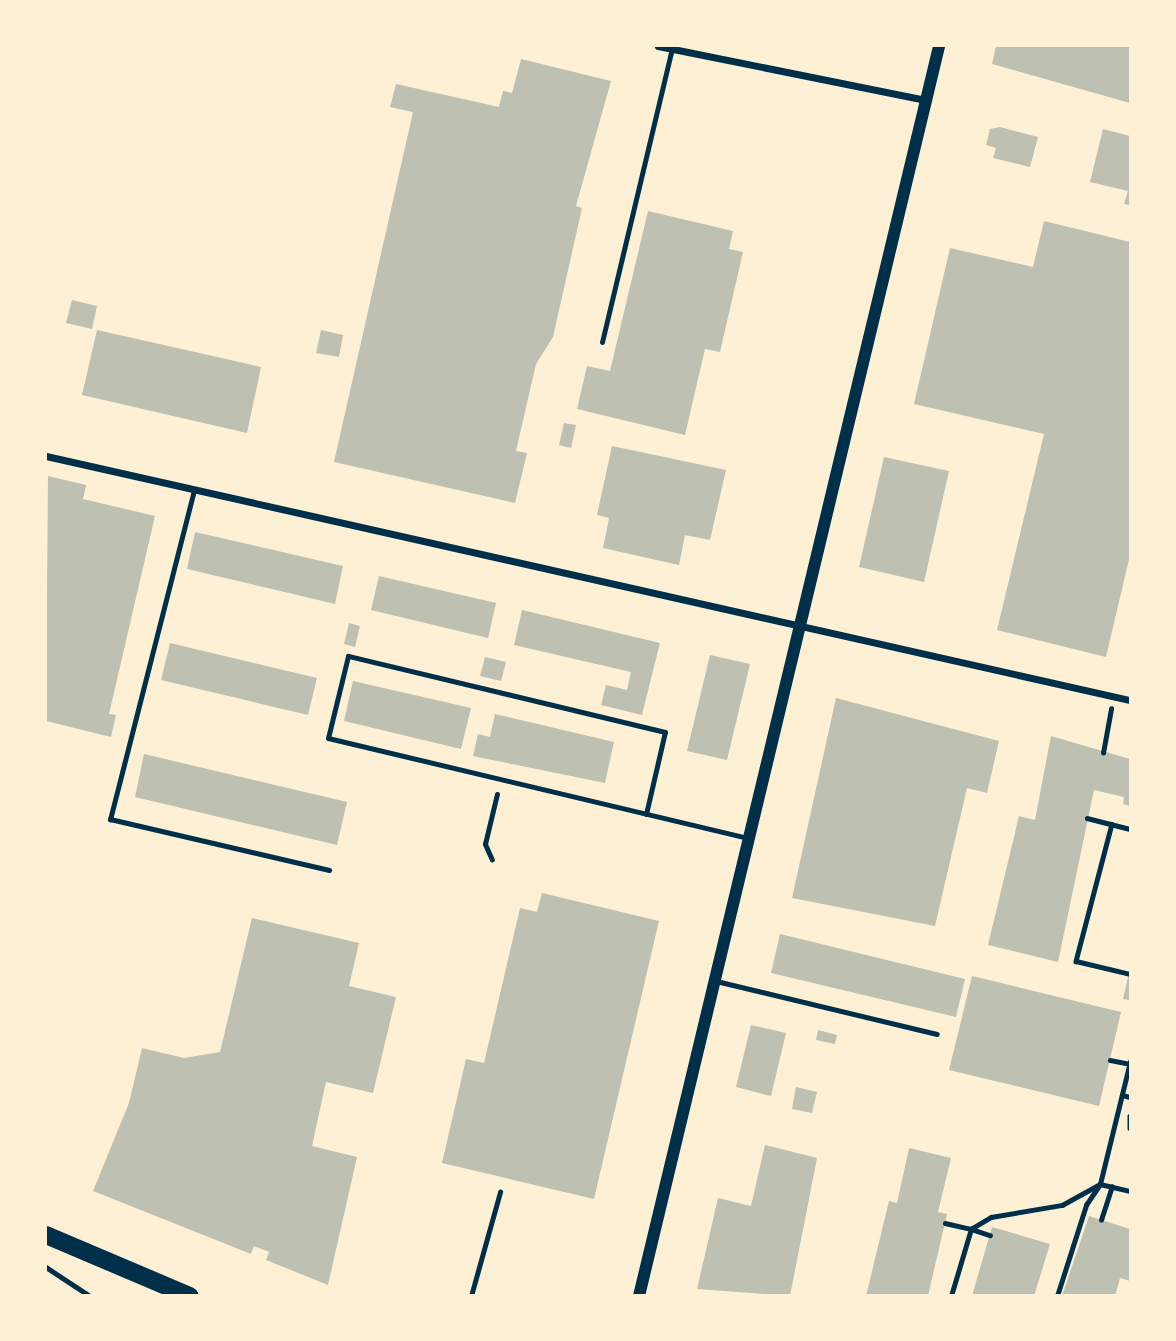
<!DOCTYPE html>
<style>
body{margin:0}
#map{position:relative;width:1176px;height:1341px;overflow:hidden;background:#fdf0d5;font-family:"Fira Sans",sans-serif}
div>[style]{position:absolute}
.building>*{inset:0;background:#bec0b2}
.path>*{height:4.5px;margin:-2.25px;padding:0 2.25px;transform-origin:2.25px;border-radius:2.25px;background:#003049}
.service>*{height:5px;margin:-2.5px;padding:0 2.5px;transform-origin:2.5px;border-radius:2.5px;background:#003049}
.minor>*{height:7px;margin:-3.5px;padding:0 3.5px;transform-origin:3.5px;border-radius:3.5px;background:#003049}
.tertiary>*{height:12px;margin:-6px;padding:0 6px;transform-origin:6px;border-radius:6px;background:#003049}
.primary>*{height:18px;margin:-9px;padding:0 9px;transform-origin:9px;border-radius:9px;background:#003049}
span{translate:-50% -50%;white-space:nowrap;text-align:center;line-height:1.15;-webkit-text-stroke:7px #fdf0d5;paint-order:stroke}
.frame{position:absolute;inset:0;border:47px solid #fdf0d5;pointer-events:none}
</style>
<div id="map">
<div class="building">
<div style="clip-path:polygon(996px 46px,1130px 46px,1130px 103px,992px 64px)"></div>
<div style="clip-path:polygon(521px 59px,611px 81px,576px 206px,582px 208px,553px 337px,536px 364px,516px 451px,527px 453px,515px 503px,334px 462px,413px 112px,390px 107px,396px 84px,499px 107px,503px 91px,512px 93px)"></div>
<div style="clip-path:polygon(1000px 127px,1038px 137px,1030px 167px,993px 158px,996px 148px,986px 145px,990px 129px)"></div>
<div style="clip-path:polygon(1103px 129px,1130px 136px,1130px 205px,1124px 204px,1128px 191px,1090px 182px)"></div>
<div style="clip-path:polygon(648px 211px,733px 231px,729px 249px,743px 252px,720px 352px,705px 349px,685px 435px,577px 409px,587px 366px,610px 371px)"></div>
<div style="clip-path:polygon(1044px 221px,1130px 242px,1130px 555px,1106px 657px,997px 630px,1044px 434px,914px 404px,950px 248px,1033px 267px)"></div>
<div style="clip-path:polygon(72px 300px,97px 306px,92px 329px,66px 323px)"></div>
<div style="clip-path:polygon(97px 330px,261px 367px,247px 433px,82px 395px)"></div>
<div style="clip-path:polygon(321px 330px,343px 335px,339px 357px,316px 353px)"></div>
<div style="clip-path:polygon(564px 423px,576px 425px,571px 448px,559px 445px)"></div>
<div style="clip-path:polygon(612px 446px,726px 470px,710px 540px,685px 535px,679px 565px,603px 548px,609px 518px,597px 515px)"></div>
<div style="clip-path:polygon(884px 457px,949px 471px,924px 582px,859px 567px)"></div>
<div style="clip-path:polygon(48px 476px,86px 485px,83px 499px,155px 516px,109px 714px,116px 715px,111px 737px,46px 721px)"></div>
<div style="clip-path:polygon(195px 532px,343px 566px,335px 604px,187px 569px)"></div>
<div style="clip-path:polygon(379px 576px,496px 603px,488px 638px,371px 610px)"></div>
<div style="clip-path:polygon(522px 610px,660px 643px,642px 715px,601px 705px,606px 685px,627px 690px,631px 672px,514px 645px)"></div>
<div style="clip-path:polygon(349px 623px,360px 626px,355px 647px,344px 644px)"></div>
<div style="clip-path:polygon(170px 643px,317px 678px,308px 715px,161px 680px)"></div>
<div style="clip-path:polygon(710px 655px,750px 664px,727px 760px,687px 751px)"></div>
<div style="clip-path:polygon(485px 657px,506px 662px,501px 681px,480px 676px)"></div>
<div style="clip-path:polygon(353px 681px,471px 708px,461px 749px,344px 721px)"></div>
<div style="clip-path:polygon(836px 698px,999px 741px,987px 793px,967px 788px,935px 926px,792px 898px)"></div>
<div style="clip-path:polygon(495px 714px,614px 742px,605px 783px,473px 756px,478px 734px,490px 737px)"></div>
<div style="clip-path:polygon(1051px 736px,1130px 759px,1130px 806px,1123px 804px,1124px 797px,1094px 790px,1058px 962px,988px 945px,1019px 816px,1035px 820px)"></div>
<div style="clip-path:polygon(144px 754px,347px 802px,337px 845px,135px 797px)"></div>
<div style="clip-path:polygon(542px 893px,659px 921px,594px 1199px,442px 1163px,466px 1059px,484px 1063px,520px 908px,537px 912px)"></div>
<div style="clip-path:polygon(252px 918px,359px 943px,349px 986px,396px 997px,373px 1093px,326px 1082px,312px 1146px,357px 1157px,328px 1285px,266px 1260px,269px 1252px,254px 1246px,251px 1254px,93px 1191px,129px 1103px,142px 1048px,184px 1058px,220px 1052px)"></div>
<div style="clip-path:polygon(780px 934px,965px 979px,956px 1017px,771px 973px)"></div>
<div style="clip-path:polygon(972px 976px,1121px 1012px,1099px 1106px,949px 1070px)"></div>
<div style="clip-path:polygon(1128px 977px,1130px 977px,1130px 1000px,1123px 999px)"></div>
<div style="clip-path:polygon(751px 1025px,786px 1033px,771px 1096px,736px 1087px)"></div>
<div style="clip-path:polygon(818px 1030px,837px 1035px,835px 1044px,816px 1040px)"></div>
<div style="clip-path:polygon(796px 1087px,817px 1092px,812px 1113px,792px 1109px)"></div>
<div style="clip-path:polygon(765px 1145px,817px 1158px,790px 1296px,697px 1289px,718px 1198px,751px 1206px)"></div>
<div style="clip-path:polygon(909px 1148px,951px 1158px,938px 1212px,947px 1214px,928px 1296px,866px 1296px,889px 1201px,897px 1203px)"></div>
<div style="clip-path:polygon(1089px 1216px,1130px 1229px,1130px 1281px,1120px 1278px,1115px 1296px,1062px 1296px)"></div>
<div style="clip-path:polygon(992px 1227px,1050px 1244px,1034px 1296px,972px 1296px)"></div>
</div>
<div class="path">
<div style="left:1103px;top:753px;width:45px;rotate:-79.7deg"></div>
<div style="left:1087px;top:818px;width:44px;rotate:14.3deg"></div>
<div style="left:1112px;top:824px;width:142px;rotate:104.7deg"></div>
<div style="left:1076px;top:961px;width:56px;rotate:13.5deg"></div>
<div style="left:492px;top:860px;width:17px;rotate:-114deg"></div>
<div style="left:485px;top:844px;width:51px;rotate:-76.5deg"></div>
<div style="left:1110px;top:1060px;width:20px;rotate:11deg"></div>
<div style="left:1122px;top:1095px;width:8px;rotate:14deg"></div>
<div style="left:1130px;top:1116px;width:12px;rotate:90deg"></div>
<div style="left:1101px;top:1220px;width:35px;rotate:-72deg"></div>
<div style="left:945px;top:1223px;width:27px;rotate:13deg"></div>
<div style="left:971px;top:1229px;width:23px;rotate:-31deg"></div>
<div style="left:991px;top:1217px;width:72px;rotate:-9.6deg"></div>
<div style="left:1062px;top:1205px;width:43px;rotate:-28.9deg"></div>
<div style="left:1100px;top:1184px;width:31px;rotate:13deg"></div>
<div style="left:46px;top:1267px;width:53px;rotate:33.4deg"></div>
<div style="left:471px;top:1296px;width:108px;rotate:-74.4deg"></div>
<div style="left:951px;top:1296px;width:70px;rotate:-73.4deg"></div>
<div style="left:971px;top:1229px;width:20px;rotate:18deg"></div>
<div style="left:1057px;top:1296px;width:96px;rotate:-72.3deg"></div>
<div style="left:1086px;top:1205px;width:25px;rotate:-56deg"></div>
<div style="left:1100px;top:1184px;width:126px;rotate:-76.2deg"></div>
</div>
<div class="service">
<div style="left:602px;top:342px;width:302px;rotate:-76.6deg"></div>
<div style="left:194px;top:490px;width:340px;rotate:104.3deg"></div>
<div style="left:110px;top:819px;width:225px;rotate:13.1deg"></div>
<div style="left:646px;top:814px;width:84px;rotate:-77deg"></div>
<div style="left:665px;top:732px;width:326px;rotate:-166.5deg"></div>
<div style="left:348px;top:656px;width:84px;rotate:103.7deg"></div>
<div style="left:328px;top:738px;width:431px;rotate:13.4deg"></div>
<div style="left:716px;top:981px;width:227px;rotate:13.5deg"></div>
</div>
<div class="minor">
<div style="left:658px;top:46px;width:273px;rotate:11.4deg"></div>
<div style="left:46px;top:456px;width:1111px;rotate:12.69deg"></div>
</div>
<div class="tertiary">
<div style="left:639px;top:1296px;width:1285px;rotate:-76.5deg"></div>
</div>
<div class="primary">
<div style="left:46px;top:1235px;width:156px;rotate:23deg"></div>
</div>
<div class="frame"></div>
</div>
